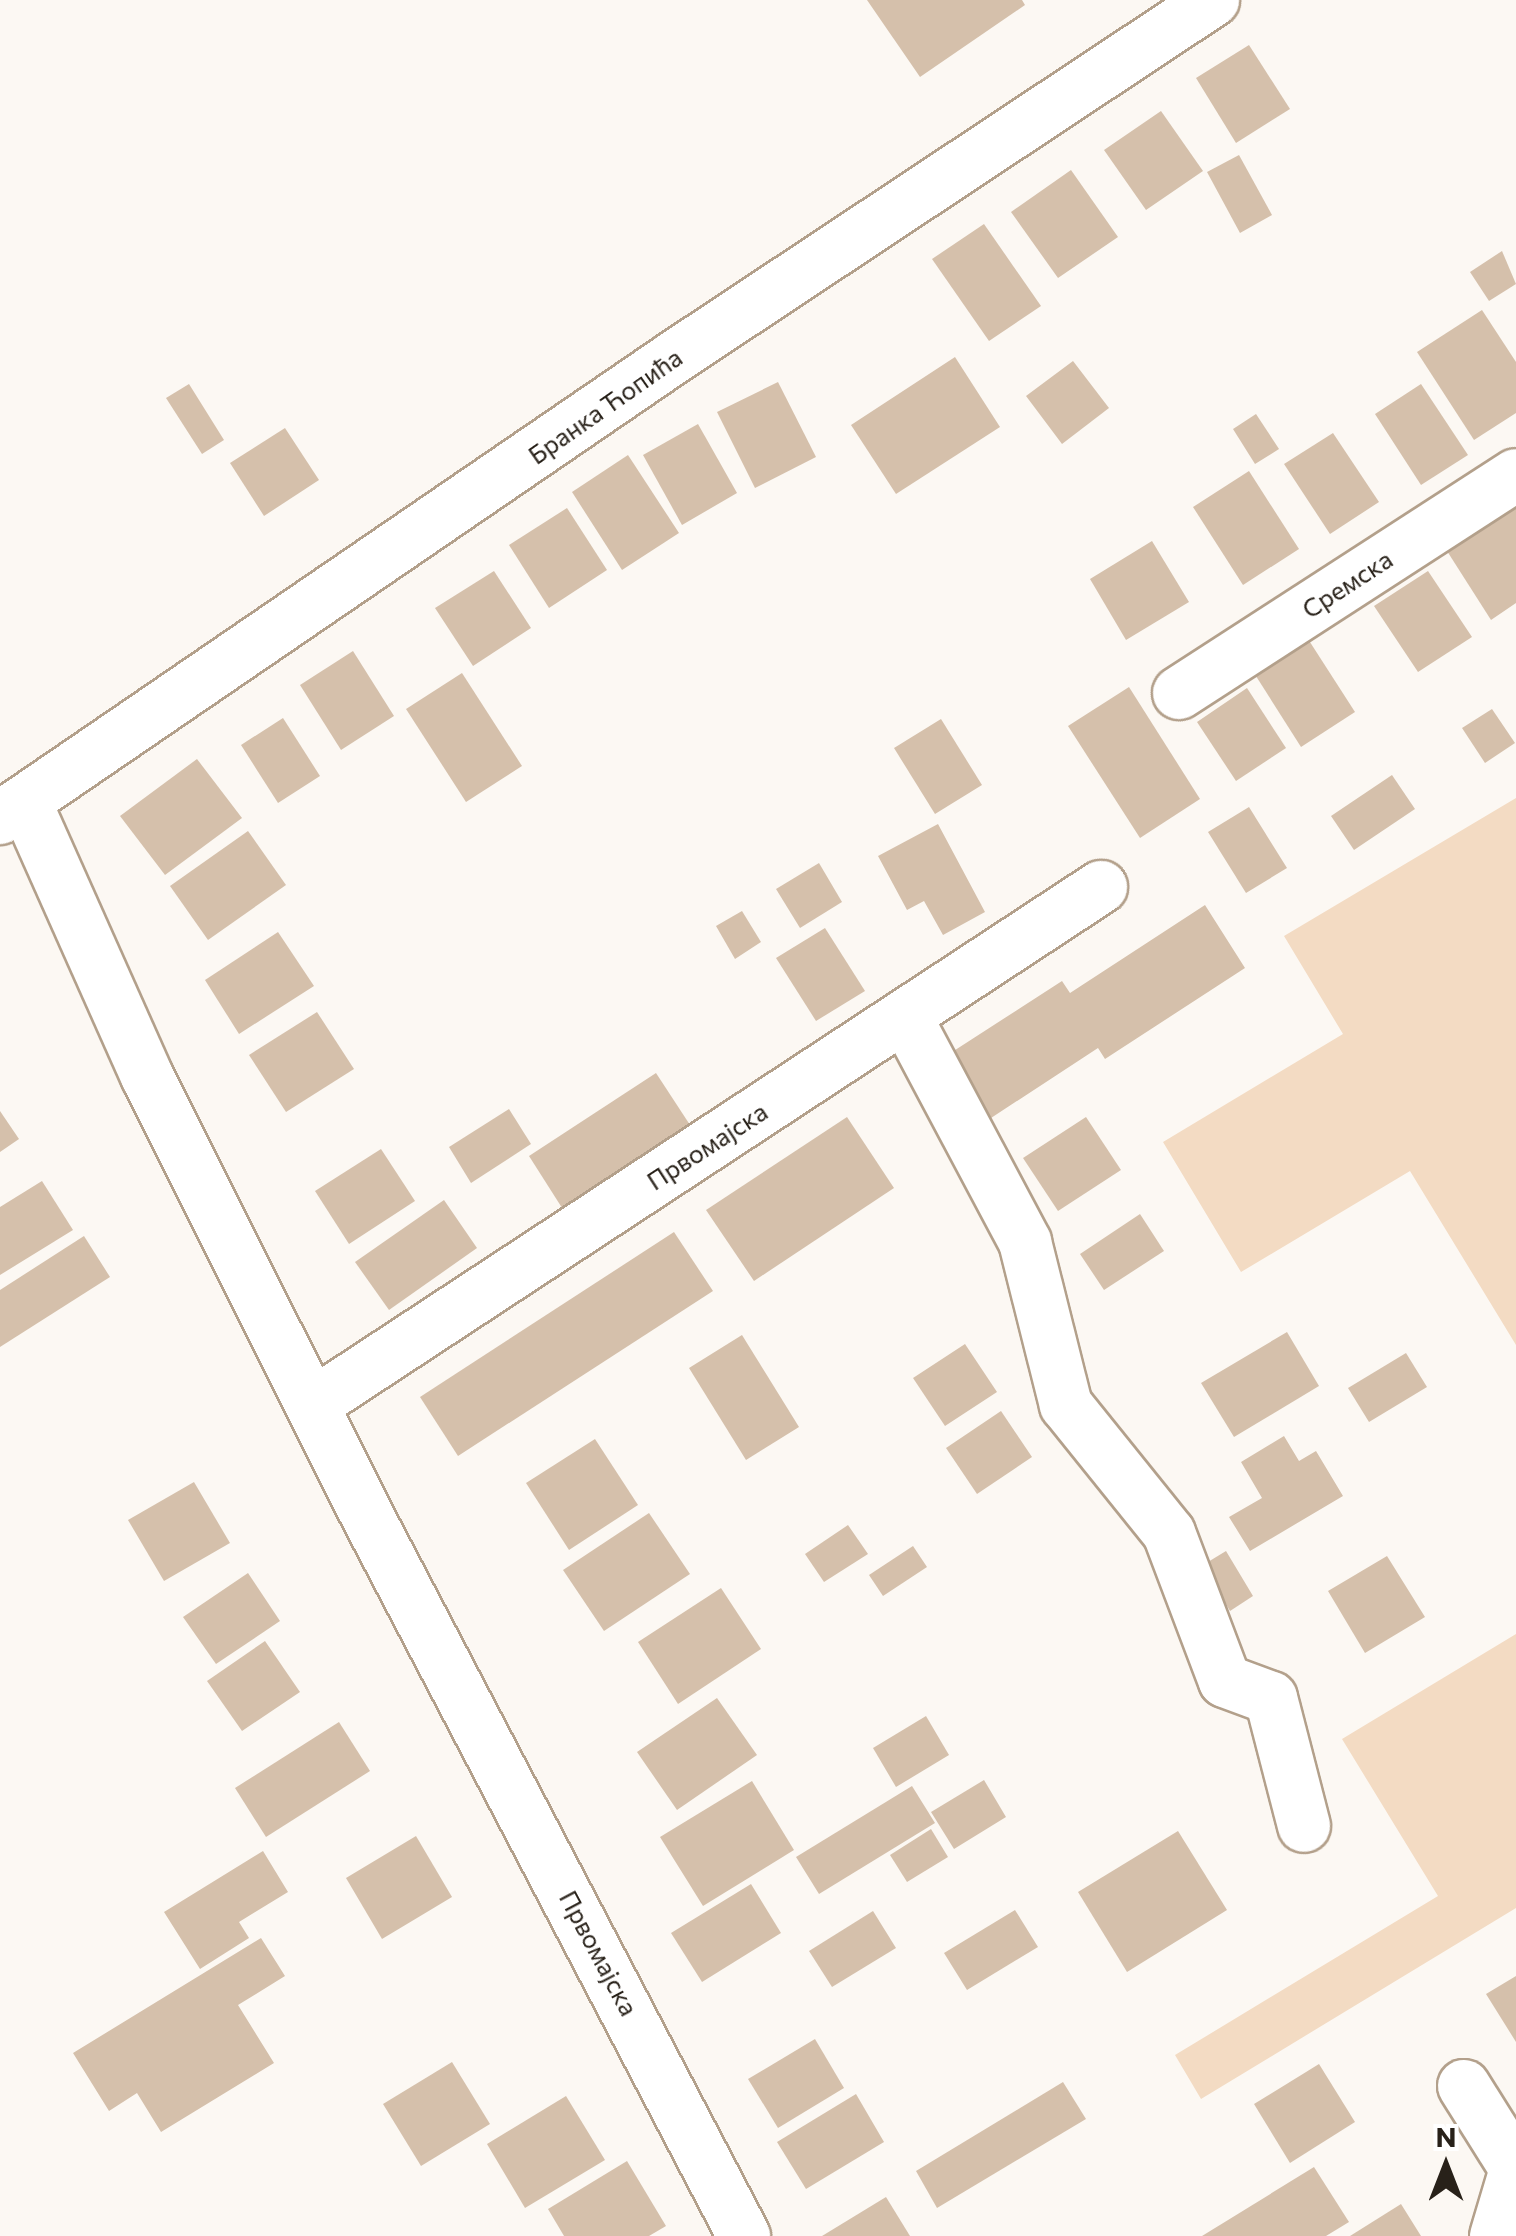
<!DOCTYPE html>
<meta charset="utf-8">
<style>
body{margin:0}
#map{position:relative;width:1516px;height:2236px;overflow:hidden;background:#fcf8f3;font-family:Commissioner,sans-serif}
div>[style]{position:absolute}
.green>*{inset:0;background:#f3dbc3}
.building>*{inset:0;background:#d5c0ab}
.roads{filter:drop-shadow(2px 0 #b3a08b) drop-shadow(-2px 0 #b3a08b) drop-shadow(0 2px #b3a08b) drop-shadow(0 -2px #b3a08b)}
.minor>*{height:52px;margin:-26px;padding:0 26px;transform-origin:26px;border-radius:26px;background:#fff}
span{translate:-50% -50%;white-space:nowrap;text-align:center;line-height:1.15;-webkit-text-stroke:10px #fff;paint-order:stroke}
.street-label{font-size:25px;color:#282119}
.north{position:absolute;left:1396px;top:2116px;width:100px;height:100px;-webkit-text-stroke:8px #fff;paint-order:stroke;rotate:0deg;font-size:28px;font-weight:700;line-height:40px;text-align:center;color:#282119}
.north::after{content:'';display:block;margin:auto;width:35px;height:45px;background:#282119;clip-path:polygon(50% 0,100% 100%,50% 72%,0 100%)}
</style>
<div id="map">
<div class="green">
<div style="clip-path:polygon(1516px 798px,1516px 1345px,1410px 1171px,1241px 1272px,1163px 1142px,1343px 1034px,1284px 936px)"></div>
<div style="clip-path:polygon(1516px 1634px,1516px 1908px,1201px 2099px,1175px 2055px,1438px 1896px,1342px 1739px)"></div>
</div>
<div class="building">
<div style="clip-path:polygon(867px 0,1022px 0,1025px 5px,920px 77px)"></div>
<div style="clip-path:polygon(1249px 45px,1290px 109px,1236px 143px,1196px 78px)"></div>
<div style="clip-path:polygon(1161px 111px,1203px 171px,1146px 210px,1104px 150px)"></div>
<div style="clip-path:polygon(1239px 155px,1272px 215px,1240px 233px,1207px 172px)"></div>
<div style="clip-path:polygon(1071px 170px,1118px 237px,1058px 278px,1011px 212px)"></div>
<div style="clip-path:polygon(984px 224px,1041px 306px,989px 341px,932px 259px)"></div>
<div style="clip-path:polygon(1502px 251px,1516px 284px,1489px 301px,1470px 272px)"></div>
<div style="clip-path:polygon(1482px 310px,1516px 362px,1516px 413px,1474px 440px,1417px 352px)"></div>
<div style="clip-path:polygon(955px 357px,1000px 427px,896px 494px,851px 425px)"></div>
<div style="clip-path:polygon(1073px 361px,1109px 408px,1062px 444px,1026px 396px)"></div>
<div style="clip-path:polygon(778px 382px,816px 457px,755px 488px,717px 412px)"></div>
<div style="clip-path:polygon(189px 384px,224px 440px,202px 454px,166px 398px)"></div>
<div style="clip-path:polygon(1421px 384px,1468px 455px,1421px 485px,1375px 414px)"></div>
<div style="clip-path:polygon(1256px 414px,1279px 449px,1255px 464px,1233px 429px)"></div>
<div style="clip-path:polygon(698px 424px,737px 493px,682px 525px,643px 455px)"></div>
<div style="clip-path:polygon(285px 428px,319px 480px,264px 516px,230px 463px)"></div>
<div style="clip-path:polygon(1333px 433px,1379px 502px,1330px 534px,1284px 464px)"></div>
<div style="clip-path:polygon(628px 455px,679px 533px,622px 570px,572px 492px)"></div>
<div style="clip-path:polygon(1249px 471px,1299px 549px,1243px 585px,1193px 507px)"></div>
<div style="clip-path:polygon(1516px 507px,1516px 603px,1491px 620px,1447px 551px)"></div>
<div style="clip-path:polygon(567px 508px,607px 570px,549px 608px,509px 545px)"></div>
<div style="clip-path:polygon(1152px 541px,1189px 602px,1126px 640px,1090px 579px)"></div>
<div style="clip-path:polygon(494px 571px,531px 628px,473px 666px,435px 608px)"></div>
<div style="clip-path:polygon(1428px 571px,1472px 637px,1418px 672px,1374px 606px)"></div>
<div style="clip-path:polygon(1308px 639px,1355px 712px,1301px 747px,1254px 673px)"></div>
<div style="clip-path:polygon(353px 651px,394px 716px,341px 750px,300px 685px)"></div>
<div style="clip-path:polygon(462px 673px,522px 766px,466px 802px,406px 709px)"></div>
<div style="clip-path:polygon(1129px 687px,1200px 799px,1140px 838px,1068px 726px)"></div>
<div style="clip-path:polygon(1247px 688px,1286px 748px,1236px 781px,1197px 722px)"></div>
<div style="clip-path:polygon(1492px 709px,1515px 743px,1485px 763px,1462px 728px)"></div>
<div style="clip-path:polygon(283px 718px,320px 776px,278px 803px,241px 745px)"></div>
<div style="clip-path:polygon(941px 719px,982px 785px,935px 814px,894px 748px)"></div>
<div style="clip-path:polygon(197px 759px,242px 818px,165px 875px,120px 816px)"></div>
<div style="clip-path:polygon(1392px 775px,1415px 809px,1354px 850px,1331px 816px)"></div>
<div style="clip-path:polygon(1249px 807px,1287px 868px,1246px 893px,1208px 832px)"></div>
<div style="clip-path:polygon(938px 824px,985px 912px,943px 935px,924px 901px,907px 910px,878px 856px)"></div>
<div style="clip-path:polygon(248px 831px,286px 885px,208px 940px,170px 886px)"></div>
<div style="clip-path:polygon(819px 863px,842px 902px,800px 928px,776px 889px)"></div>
<div style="clip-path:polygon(1205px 905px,1245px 968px,1105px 1059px,1098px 1048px,991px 1118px,949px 1054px,1062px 981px,1070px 993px)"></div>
<div style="clip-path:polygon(742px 911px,761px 942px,735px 959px,716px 926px)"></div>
<div style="clip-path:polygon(825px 928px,865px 991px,816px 1021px,776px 958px)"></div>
<div style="clip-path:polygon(278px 932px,314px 986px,239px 1034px,205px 980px)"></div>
<div style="clip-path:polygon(317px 1012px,354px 1069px,286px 1112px,249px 1055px)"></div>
<div style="clip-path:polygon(656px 1073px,692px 1128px,564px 1211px,529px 1156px)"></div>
<div style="clip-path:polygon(509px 1109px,531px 1144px,471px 1183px,449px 1147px)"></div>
<div style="clip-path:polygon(0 1111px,19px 1139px,0 1152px)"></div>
<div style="clip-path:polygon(847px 1117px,894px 1188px,754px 1281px,706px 1210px)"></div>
<div style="clip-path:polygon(1086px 1117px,1121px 1170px,1058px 1211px,1023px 1158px)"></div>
<div style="clip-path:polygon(381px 1149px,415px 1201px,349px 1244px,315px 1191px)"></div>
<div style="clip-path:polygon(42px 1181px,73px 1230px,0 1275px,0 1207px)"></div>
<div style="clip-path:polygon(444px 1200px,477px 1248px,389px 1310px,355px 1262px)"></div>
<div style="clip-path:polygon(1140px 1214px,1164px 1251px,1104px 1290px,1080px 1254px)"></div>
<div style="clip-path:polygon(674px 1232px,713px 1291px,458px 1456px,420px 1397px)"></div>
<div style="clip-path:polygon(84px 1236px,110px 1277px,0 1347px,0 1290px)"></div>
<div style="clip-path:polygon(1287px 1332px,1319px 1386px,1234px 1437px,1201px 1383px)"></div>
<div style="clip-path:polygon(742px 1335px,799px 1427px,746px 1460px,689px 1368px)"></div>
<div style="clip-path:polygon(965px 1344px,997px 1392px,945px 1426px,913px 1378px)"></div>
<div style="clip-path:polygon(1406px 1353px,1427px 1387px,1369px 1422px,1348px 1388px)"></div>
<div style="clip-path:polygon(1001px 1411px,1032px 1457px,977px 1494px,946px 1448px)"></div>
<div style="clip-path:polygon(1284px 1436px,1299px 1461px,1316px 1451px,1343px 1496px,1250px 1551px,1229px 1517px,1262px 1498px,1241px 1462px)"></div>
<div style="clip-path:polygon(595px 1439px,638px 1505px,569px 1550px,526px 1483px)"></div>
<div style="clip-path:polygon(194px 1482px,230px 1543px,164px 1581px,128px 1520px)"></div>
<div style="clip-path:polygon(649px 1513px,690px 1574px,604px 1631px,563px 1570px)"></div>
<div style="clip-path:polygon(848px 1525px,868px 1554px,824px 1582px,805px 1554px)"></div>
<div style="clip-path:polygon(913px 1546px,927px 1567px,883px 1596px,869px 1575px)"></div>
<div style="clip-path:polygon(1226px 1551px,1253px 1596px,1230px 1611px,1203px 1565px)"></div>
<div style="clip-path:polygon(1387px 1556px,1425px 1617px,1365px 1653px,1328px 1591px)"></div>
<div style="clip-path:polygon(248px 1573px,280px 1621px,216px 1664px,183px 1617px)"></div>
<div style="clip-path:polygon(721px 1588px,761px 1649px,678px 1704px,638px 1642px)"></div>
<div style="clip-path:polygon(265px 1641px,300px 1692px,242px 1731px,207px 1681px)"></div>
<div style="clip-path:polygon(717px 1698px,757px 1755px,677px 1810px,637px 1752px)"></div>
<div style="clip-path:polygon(926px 1716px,949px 1755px,896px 1787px,873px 1748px)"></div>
<div style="clip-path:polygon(339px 1722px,370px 1771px,266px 1837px,235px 1788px)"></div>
<div style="clip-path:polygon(984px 1780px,1006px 1817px,954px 1849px,931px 1812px)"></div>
<div style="clip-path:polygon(752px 1781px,794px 1850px,703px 1906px,660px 1837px)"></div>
<div style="clip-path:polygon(912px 1786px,935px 1823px,819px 1894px,796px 1857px)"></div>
<div style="clip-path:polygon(931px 1829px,948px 1857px,907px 1882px,890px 1855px)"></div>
<div style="clip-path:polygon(1178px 1831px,1227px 1910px,1127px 1972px,1078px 1892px)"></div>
<div style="clip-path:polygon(416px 1836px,452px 1897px,382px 1939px,346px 1878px)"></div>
<div style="clip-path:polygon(263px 1851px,288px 1892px,239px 1922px,249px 1938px,200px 1969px,164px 1912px)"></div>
<div style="clip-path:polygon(751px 1884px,781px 1933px,702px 1982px,671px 1933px)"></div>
<div style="clip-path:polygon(1015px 1910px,1038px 1947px,967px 1990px,944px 1953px)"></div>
<div style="clip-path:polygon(873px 1911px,896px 1948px,832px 1987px,809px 1951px)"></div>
<div style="clip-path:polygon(261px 1938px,285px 1976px,238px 2005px,274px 2063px,161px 2132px,137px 2093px,109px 2111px,73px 2053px)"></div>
<div style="clip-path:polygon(1516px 1976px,1516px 2042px,1486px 1994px)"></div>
<div style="clip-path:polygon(815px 2039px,844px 2088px,778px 2128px,748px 2079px)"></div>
<div style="clip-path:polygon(452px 2062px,490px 2124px,421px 2166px,383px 2104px)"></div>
<div style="clip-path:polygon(1319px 2064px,1355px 2122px,1290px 2163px,1254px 2104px)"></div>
<div style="clip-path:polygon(1063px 2082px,1086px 2119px,937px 2208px,916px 2171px)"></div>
<div style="clip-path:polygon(856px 2094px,884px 2142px,806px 2189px,777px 2142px)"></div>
<div style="clip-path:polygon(566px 2096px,605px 2160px,525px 2208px,487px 2144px)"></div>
<div style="clip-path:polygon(627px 2161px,666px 2226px,649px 2236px,564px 2236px,548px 2209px)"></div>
<div style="clip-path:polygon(1314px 2167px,1349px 2222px,1326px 2236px,1202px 2236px)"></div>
<div style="clip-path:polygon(886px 2197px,910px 2236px,822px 2236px)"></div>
<div style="clip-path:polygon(1401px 2204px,1421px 2236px,1350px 2236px)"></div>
</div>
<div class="roads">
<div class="minor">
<div style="left:1179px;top:693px;width:401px;rotate:-32.9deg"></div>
<div style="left:25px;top:802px;width:300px;rotate:66deg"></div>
<div style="left:147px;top:1076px;width:500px;rotate:63.4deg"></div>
<div style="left:371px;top:1523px;width:805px;rotate:62.38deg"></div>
<div style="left:0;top:818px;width:815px;rotate:-34.35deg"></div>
<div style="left:673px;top:358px;width:648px;rotate:-33.54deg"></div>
<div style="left:905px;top:1016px;width:256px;rotate:62deg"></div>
<div style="left:1025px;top:1242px;width:168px;rotate:75.9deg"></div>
<div style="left:1066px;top:1405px;width:164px;rotate:51.2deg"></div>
<div style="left:1169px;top:1533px;width:158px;rotate:69.3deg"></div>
<div style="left:1225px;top:1681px;width:49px;rotate:20.3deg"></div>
<div style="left:1271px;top:1698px;width:132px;rotate:75.5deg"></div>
<div style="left:312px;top:1405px;width:944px;rotate:-33.29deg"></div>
<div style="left:1464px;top:2086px;width:98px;rotate:57.9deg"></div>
<div style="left:1516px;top:2169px;width:70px;rotate:106.6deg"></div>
</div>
</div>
<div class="street-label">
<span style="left:605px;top:406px;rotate:-35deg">Бранка Ћопића</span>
<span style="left:1347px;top:584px;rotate:-33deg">Сремска</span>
<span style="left:707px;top:1146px;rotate:-33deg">Првомајска</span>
<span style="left:599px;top:1953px;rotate:62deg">Првомајска</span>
</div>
<div class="north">N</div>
</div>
